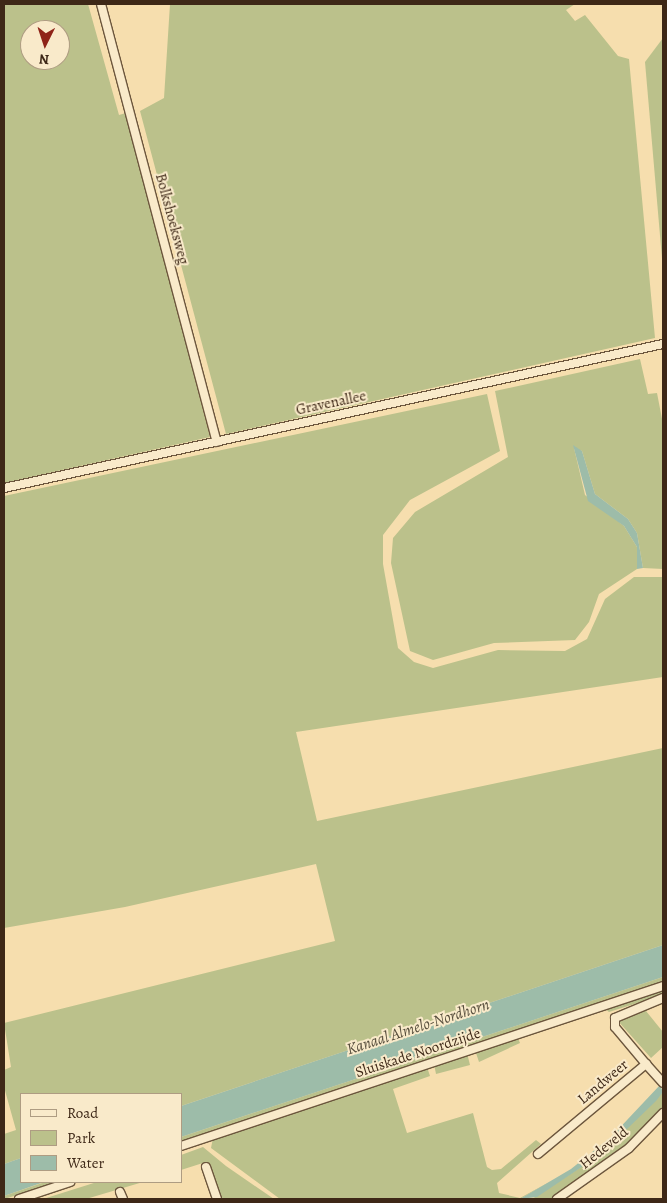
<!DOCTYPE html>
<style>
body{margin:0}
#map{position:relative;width:667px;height:1203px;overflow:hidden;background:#f6deae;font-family:Alegreya,serif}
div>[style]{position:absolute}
.green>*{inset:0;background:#bbc18b}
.water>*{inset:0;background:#9dbca9}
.roads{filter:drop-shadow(1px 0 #6c563d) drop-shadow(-1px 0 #6c563d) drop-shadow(0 1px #6c563d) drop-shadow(0 -1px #6c563d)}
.street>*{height:8px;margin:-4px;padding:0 4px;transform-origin:4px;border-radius:4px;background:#f9eaca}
span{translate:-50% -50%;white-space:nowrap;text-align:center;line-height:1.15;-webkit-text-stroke:4px #f9eaca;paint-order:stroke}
.street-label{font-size:15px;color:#3e2817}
.water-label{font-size:16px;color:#564d3c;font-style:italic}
.frame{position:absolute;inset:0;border:5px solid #3e2817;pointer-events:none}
.legend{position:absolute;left:20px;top:1093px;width:162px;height:90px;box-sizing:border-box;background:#f9eaca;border:1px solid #ae9c82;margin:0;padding:6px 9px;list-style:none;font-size:15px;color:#3e2817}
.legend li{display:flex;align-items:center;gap:10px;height:25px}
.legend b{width:25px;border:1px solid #ae9c82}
.north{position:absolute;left:20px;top:20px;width:50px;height:50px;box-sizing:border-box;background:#f9eaca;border:1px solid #ae9c82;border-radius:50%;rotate:184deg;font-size:14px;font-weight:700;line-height:20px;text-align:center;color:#3e2817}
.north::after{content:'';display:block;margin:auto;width:18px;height:22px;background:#8f2418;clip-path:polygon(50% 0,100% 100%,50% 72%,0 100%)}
</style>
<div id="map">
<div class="green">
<div style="clip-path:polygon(evenodd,4px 4px,88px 4px,119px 115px,126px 113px,210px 437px,4px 483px,4px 4px,30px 30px,60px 30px,60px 60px,30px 60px,30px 30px)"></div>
<div style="clip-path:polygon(170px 4px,575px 4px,566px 10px,575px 21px,585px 15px,618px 56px,629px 59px,655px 338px,226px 434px,140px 111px,164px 98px)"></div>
<div style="clip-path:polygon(663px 38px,663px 270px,645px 62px)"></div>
<div style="clip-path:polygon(640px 359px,648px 394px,657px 393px,663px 424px,663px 569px,643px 568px,637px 533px,628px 519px,595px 494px,582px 451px,574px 448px,585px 495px,624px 526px,637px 547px,637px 569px,599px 594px,589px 622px,575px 640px,494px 643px,433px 660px,410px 651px,391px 563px,393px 538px,415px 512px,508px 457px,495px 391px)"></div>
<div style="clip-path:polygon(487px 394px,500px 451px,410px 500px,383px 535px,383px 564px,398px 648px,414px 662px,433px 668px,498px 650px,565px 651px,587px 639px,605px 599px,634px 577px,663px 577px,663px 677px,296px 732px,317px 821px,663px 748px,663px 945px,181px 1106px,181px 1094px,21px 1094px,21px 1158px,4px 1164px,4px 1134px,16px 1130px,4px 1087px,4px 1070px,11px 1067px,4px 1023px,335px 941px,316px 864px,125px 907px,4px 928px,4px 496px)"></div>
<div style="clip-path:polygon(663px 977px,663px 982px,181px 1142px,181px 1137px)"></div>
<div style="clip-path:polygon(663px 988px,663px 995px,609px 1012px,605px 1009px)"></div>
<div style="clip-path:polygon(653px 1005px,646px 1011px,663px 1032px,663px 1047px,651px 1058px,618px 1021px)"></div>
<div style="clip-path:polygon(517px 1036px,520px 1043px,479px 1062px,475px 1050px)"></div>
<div style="clip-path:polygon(467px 1053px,470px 1065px,436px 1074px,434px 1064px)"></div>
<div style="clip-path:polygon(427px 1067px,430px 1076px,393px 1089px,407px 1133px,473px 1113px,487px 1167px,492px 1170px,501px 1169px,536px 1140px,541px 1144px,497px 1183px,499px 1193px,520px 1198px,553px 1180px,520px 1199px,280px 1199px,211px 1148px,213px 1138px)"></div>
<div style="clip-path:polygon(663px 1092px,663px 1108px,621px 1151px,553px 1199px,532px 1199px,601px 1154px)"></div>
<div style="clip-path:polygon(203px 1147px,226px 1166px,274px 1199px,222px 1199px,206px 1162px,181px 1170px,181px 1155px)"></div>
<div style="clip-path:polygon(45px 1182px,61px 1182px,4px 1199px,4px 1196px)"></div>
<div style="clip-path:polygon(97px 1182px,143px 1182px,86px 1199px,43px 1199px)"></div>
</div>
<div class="water">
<div style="clip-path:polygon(573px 445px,582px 451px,595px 494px,628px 519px,637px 533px,643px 568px,637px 569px,637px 547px,624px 526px,588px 501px)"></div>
<div style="clip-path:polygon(663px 945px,663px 977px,181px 1137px,181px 1106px)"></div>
<div style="clip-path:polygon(660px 1085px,663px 1092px,656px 1101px,601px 1154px,537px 1197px,520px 1199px,571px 1169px,611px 1137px)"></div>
<div style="clip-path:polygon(21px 1158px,21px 1182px,44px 1182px,4px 1196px,4px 1164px)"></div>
</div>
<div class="roads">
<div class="street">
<div style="left:101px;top:4px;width:453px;rotate:75.2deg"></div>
<div style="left:4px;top:488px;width:675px;rotate:-12.33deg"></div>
<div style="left:646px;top:1064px;width:25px;rotate:48deg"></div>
<div style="left:181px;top:1146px;width:508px;rotate:-18.36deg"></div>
<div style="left:538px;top:1154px;width:141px;rotate:-39.8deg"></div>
<div style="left:646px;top:1064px;width:48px;rotate:-130deg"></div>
<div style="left:615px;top:1027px;width:9px;rotate:-90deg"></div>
<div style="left:615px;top:1018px;width:52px;rotate:-22.6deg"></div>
<div style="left:206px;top:1167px;width:34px;rotate:71deg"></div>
<div style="left:120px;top:1192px;width:8px;rotate:67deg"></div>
<div style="left:19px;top:1199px;width:54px;rotate:-18.4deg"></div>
<div style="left:557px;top:1199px;width:88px;rotate:-35.3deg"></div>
<div style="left:629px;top:1148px;width:49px;rotate:-45.8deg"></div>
</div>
</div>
<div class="street-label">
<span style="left:172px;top:219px;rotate:75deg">Bolkshoeksweg</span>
<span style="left:331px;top:403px;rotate:-12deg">Gravenallee</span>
<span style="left:418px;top:1053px;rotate:-18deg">Sluiskade Noordzijde</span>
<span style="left:603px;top:1082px;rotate:-40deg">Landweer</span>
<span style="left:604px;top:1148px;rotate:-39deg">Hedeveld</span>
</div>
<div class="water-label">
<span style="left:418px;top:1027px;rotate:-18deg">Kanaal Almelo-Nordhorn</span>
</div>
<div class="frame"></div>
<ul class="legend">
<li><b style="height:6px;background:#f9eaca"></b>Road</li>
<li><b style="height:14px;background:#bbc18b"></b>Park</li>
<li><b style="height:14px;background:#9dbca9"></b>Water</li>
</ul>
<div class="north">N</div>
</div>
